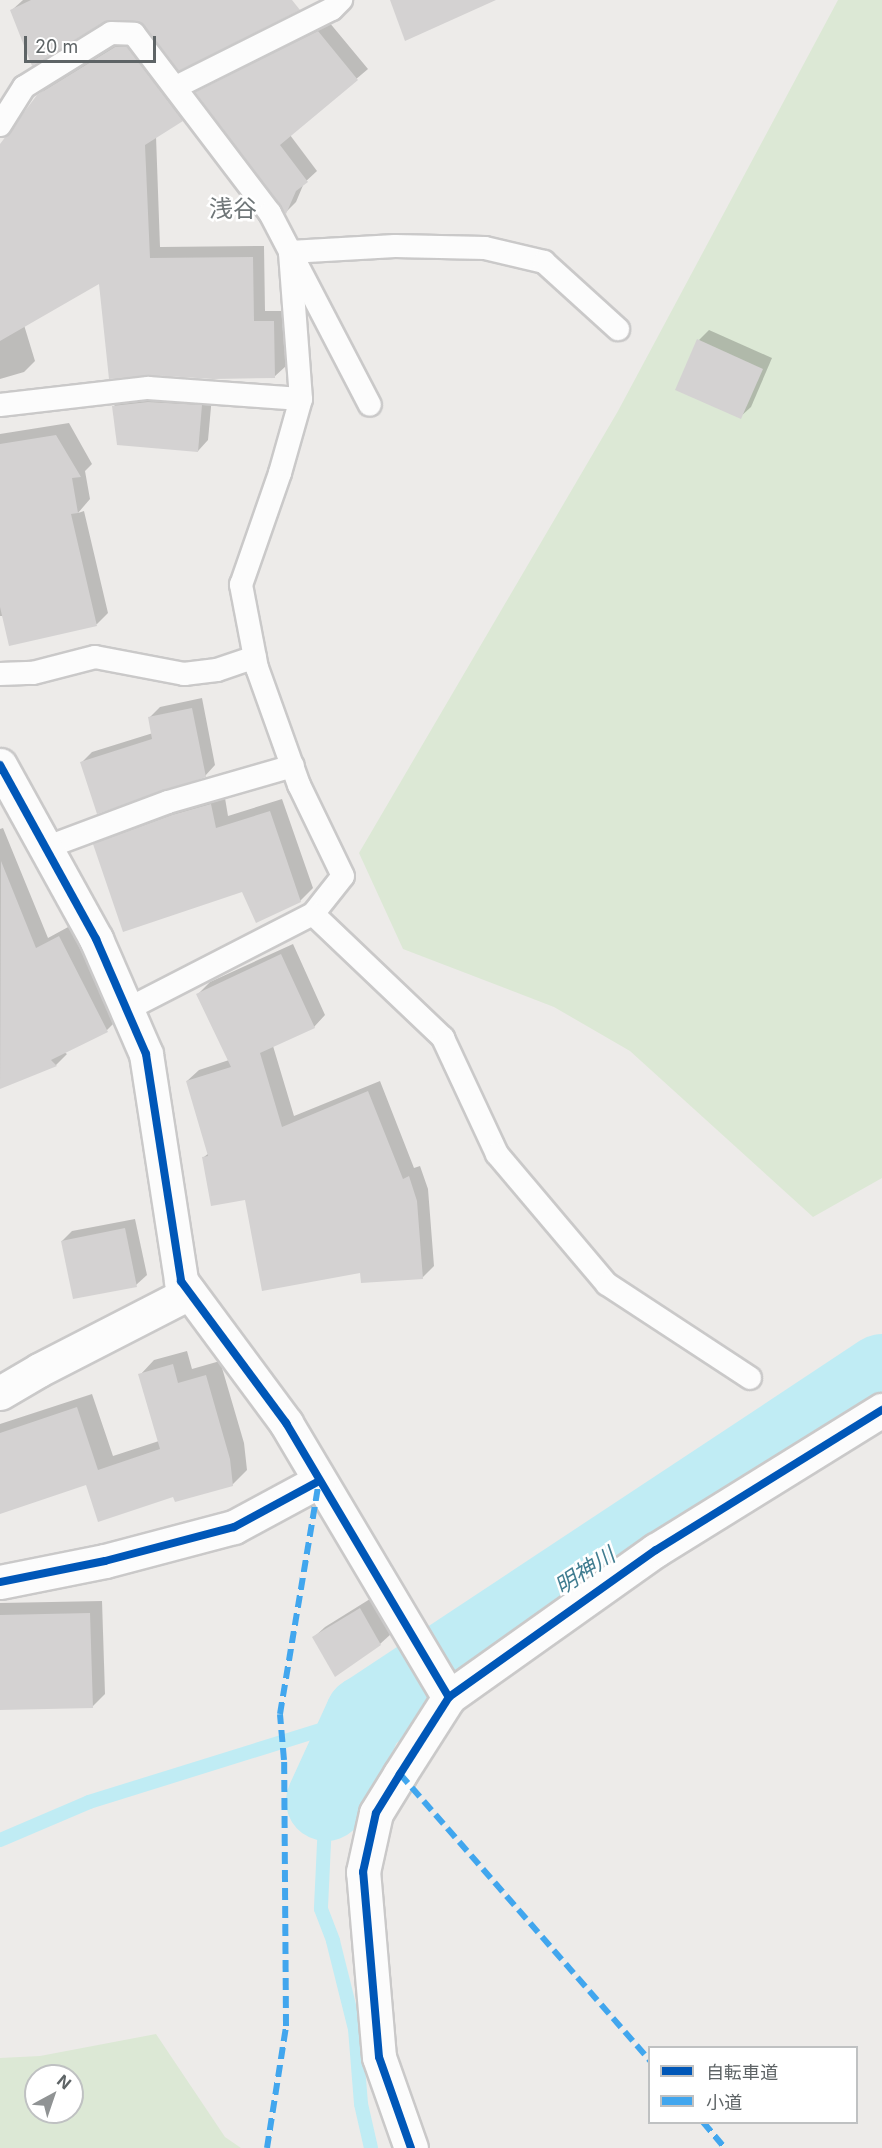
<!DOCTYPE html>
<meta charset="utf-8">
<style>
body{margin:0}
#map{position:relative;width:882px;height:2148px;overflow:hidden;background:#edebe9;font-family:Inter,"Noto Sans JP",sans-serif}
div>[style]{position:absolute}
.green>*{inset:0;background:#dce8d5}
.shadow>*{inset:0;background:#0003}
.stream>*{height:14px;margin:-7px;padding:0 7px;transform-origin:7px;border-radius:7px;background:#c0ecf4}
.river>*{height:80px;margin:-40px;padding:0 40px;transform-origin:40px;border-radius:40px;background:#c0ecf4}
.building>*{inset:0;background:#d4d2d2}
.roads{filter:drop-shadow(2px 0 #cac9c9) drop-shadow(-2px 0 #cac9c9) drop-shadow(0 2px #cac9c9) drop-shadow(0 -2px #cac9c9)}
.service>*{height:22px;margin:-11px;padding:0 11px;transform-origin:11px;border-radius:11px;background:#fcfcfc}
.minor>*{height:33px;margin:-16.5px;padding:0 16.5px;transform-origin:16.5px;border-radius:16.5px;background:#fcfcfc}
.quiet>*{height:6px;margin-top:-3px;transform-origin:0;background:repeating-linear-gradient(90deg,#41a6ee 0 12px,transparent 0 18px)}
.cycleway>*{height:8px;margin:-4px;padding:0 4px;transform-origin:4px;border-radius:4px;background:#0057b8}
span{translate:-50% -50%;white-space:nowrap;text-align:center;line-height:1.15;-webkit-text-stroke:5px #fff;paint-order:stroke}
.water-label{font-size:22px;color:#417d90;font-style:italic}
.quarter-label{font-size:24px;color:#6f7678}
.legend{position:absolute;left:648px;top:2046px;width:210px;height:78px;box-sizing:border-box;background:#fff;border:2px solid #bfc1c2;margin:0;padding:8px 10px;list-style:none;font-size:18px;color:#5e6466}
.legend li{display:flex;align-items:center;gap:12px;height:30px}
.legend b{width:30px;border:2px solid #bfc1c2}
.north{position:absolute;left:24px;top:2064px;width:60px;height:60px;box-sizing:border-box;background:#fff;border:2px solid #bfc1c2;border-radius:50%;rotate:40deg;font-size:16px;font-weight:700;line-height:24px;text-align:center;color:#5e6466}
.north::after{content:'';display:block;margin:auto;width:21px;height:27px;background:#909394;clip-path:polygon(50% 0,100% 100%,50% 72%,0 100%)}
.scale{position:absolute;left:24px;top:36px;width:132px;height:27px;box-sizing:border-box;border:3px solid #5e6466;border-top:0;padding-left:8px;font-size:18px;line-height:21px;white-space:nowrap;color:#5e6466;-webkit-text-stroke:4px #fff;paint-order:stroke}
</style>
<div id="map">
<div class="green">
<div style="clip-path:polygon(838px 0,882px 0,882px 1178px,813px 1217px,630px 1051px,554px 1007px,403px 949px,359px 853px,618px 411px)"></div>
<div style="clip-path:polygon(evenodd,156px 2034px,225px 2137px,241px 2148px,0 2148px,0 2058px,40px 2056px,156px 2034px,36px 2076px,72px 2076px,72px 2112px,36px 2112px,36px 2076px)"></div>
</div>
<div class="shadow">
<div style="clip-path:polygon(23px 0,282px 0,141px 21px,12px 10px)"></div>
<div style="clip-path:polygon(329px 22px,368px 69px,290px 135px,317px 171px,304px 183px,296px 202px,286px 212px,197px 93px,207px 82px)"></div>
<div style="clip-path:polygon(127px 36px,193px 109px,182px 120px,156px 136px,160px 247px,264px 246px,265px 311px,285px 311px,286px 366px,274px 377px,100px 281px,24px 325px,35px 361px,24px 372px,0 379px,0 150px,38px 96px,50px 84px)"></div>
<div style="clip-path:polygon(709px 330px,772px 358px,751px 407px,740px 417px,699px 340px)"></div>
<div style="clip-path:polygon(124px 396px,212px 396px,208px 440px,198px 451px,114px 406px)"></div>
<div style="clip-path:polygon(69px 423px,92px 464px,85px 471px,90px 499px,78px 513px,84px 511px,108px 613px,97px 624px,10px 644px,3px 616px,0 616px,0 434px)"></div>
<div style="clip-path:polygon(202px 698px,215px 765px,205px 776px,82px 762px,92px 752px,153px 733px,150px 717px,160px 707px)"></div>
<div style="clip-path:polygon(224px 792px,228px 816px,282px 799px,313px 888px,300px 901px,243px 890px,95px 845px,108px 832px)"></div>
<div style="clip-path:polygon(3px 828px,48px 938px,70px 926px,118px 1019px,107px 1030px,64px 1052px,67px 1054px,56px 1065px,0 1087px,0 829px)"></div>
<div style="clip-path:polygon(293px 944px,325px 1015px,314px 1027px,273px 1046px,294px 1116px,380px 1081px,414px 1168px,420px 1166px,428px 1189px,434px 1266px,422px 1278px,362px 1271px,246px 1198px,204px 1157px,209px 1153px,187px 1081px,199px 1070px,229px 1060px,198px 994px,210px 982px)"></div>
<div style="clip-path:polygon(135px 1219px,147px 1275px,136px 1285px,62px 1241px,72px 1231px)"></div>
<div style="clip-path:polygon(187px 1351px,192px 1369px,220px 1361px,244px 1443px,247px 1470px,232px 1485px,174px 1495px,87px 1483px,0 1512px,0 1424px,92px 1394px,113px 1456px,159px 1441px,140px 1375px,154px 1360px)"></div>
<div style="clip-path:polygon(370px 1599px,391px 1634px,380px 1644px,314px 1637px,325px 1627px)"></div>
<div style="clip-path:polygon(102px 1601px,105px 1694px,92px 1707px,0 1708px,0 1603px)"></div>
</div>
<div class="stream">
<div style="left:326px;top:1801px;width:108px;rotate:92.7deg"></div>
<div style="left:321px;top:1909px;width:34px;rotate:69deg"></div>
<div style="left:333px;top:1941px;width:91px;rotate:76deg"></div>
<div style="left:355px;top:2029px;width:75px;rotate:85.4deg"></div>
<div style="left:361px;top:2104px;width:45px;rotate:77.2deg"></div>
<div style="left:0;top:1840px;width:97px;rotate:-23.1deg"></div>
<div style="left:89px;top:1802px;width:289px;rotate:-17.3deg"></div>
</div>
<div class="river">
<div style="left:326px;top:1801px;width:94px;rotate:-65.4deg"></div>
<div style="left:365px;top:1716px;width:620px;rotate:-33.48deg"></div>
</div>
<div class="building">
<div style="clip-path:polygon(31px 0,292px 0,300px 10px,179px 71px,141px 22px,112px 20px,104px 22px,32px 66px,10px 10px)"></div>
<div style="clip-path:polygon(390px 0,496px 0,405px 41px)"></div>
<div style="clip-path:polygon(318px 31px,358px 80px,280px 145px,308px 182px,296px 191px,286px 214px,195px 92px)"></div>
<div style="clip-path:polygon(115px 47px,127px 47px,183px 121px,145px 145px,150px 258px,253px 257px,254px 321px,274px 321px,275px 378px,213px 379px,149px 375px,109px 379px,99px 284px,0 341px,0 144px,37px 95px)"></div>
<div style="clip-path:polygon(697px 339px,763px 369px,741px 419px,675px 390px)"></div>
<div style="clip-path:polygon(148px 402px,202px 405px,198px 452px,117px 445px,112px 406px)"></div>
<div style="clip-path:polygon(56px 435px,81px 477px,72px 478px,78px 513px,71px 514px,97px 626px,9px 646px,0 607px,0 444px)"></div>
<div style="clip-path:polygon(192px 708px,206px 777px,97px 814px,80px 762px,152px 739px,148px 717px)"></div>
<div style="clip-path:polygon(211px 804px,216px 828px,270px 811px,301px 902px,256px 923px,242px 892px,123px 932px,93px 844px,172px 815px)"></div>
<div style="clip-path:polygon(1px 861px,36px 948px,59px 936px,108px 1032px,51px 1060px,57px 1066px,0 1089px)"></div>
<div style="clip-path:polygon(281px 954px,315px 1028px,260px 1053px,282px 1127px,368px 1091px,403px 1179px,409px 1176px,417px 1201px,423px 1279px,361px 1283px,360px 1273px,262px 1291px,245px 1200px,211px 1206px,202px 1157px,208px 1156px,186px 1081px,231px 1067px,196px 994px)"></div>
<div style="clip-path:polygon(125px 1228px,137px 1287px,73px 1299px,61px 1241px)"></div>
<div style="clip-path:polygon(173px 1364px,178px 1383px,206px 1375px,230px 1459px,233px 1486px,175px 1502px,173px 1497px,98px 1522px,86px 1485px,0 1514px,0 1433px,77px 1407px,98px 1470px,160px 1449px,138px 1374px)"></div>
<div style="clip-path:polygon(360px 1608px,381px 1645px,335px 1677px,312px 1637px)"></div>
<div style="clip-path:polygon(90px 1613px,93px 1708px,0 1710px,0 1615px)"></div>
</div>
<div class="roads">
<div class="service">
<div style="left:176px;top:87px;width:174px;rotate:-26.6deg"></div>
<div style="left:332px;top:9px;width:13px;rotate:-45deg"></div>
<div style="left:0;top:125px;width:45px;rotate:-57.7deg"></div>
<div style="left:24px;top:87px;width:102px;rotate:-31.8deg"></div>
<div style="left:111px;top:33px;width:23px;rotate:2deg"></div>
<div style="left:134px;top:34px;width:225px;rotate:52.8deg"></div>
<div style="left:270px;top:213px;width:216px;rotate:62.5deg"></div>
<div style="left:0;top:405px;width:149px;rotate:-6.6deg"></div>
<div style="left:148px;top:388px;width:153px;rotate:4.1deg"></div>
<div style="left:0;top:674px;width:33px;rotate:-2deg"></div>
<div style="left:33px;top:673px;width:64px;rotate:-14.5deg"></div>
<div style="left:95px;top:657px;width:91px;rotate:10.8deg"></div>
<div style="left:184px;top:674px;width:33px;rotate:-7deg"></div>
<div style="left:217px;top:670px;width:40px;rotate:-18.9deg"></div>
<div style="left:45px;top:848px;width:131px;rotate:-20.5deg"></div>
<div style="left:168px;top:802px;width:130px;rotate:-16.1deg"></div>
<div style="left:313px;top:914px;width:48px;rotate:-51.7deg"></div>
<div style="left:343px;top:876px;width:101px;rotate:-115.8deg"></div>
<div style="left:299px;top:785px;width:124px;rotate:-109.7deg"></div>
<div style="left:257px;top:668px;width:85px;rotate:-100.9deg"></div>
<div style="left:241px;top:585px;width:119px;rotate:-70.8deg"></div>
<div style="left:280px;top:473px;width:77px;rotate:-74.2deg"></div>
<div style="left:301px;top:399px;width:147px;rotate:-94.3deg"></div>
<div style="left:290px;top:252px;width:105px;rotate:-3.3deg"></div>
<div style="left:395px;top:246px;width:90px;rotate:1.3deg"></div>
<div style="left:485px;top:248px;width:61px;rotate:13.3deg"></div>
<div style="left:544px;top:262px;width:100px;rotate:42.2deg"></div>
<div style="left:126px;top:1010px;width:210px;rotate:-27.2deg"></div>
<div style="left:313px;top:914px;width:180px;rotate:43.6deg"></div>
<div style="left:443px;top:1038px;width:128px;rotate:65deg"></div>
<div style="left:497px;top:1154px;width:170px;rotate:49.8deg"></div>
<div style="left:607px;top:1284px;width:171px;rotate:33.3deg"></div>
</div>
<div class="minor">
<div style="left:0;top:765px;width:199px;rotate:61.1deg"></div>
<div style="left:96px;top:939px;width:125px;rotate:66.5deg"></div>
<div style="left:146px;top:1054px;width:230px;rotate:81.2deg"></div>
<div style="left:181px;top:1281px;width:177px;rotate:53.5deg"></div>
<div style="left:286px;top:1423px;width:319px;rotate:59.3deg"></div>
<div style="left:0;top:1393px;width:45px;rotate:-30.5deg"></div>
<div style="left:39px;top:1370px;width:169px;rotate:-27.2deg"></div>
<div style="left:0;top:1582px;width:107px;rotate:-11.3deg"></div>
<div style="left:105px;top:1561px;width:133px;rotate:-14.8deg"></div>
<div style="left:234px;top:1527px;width:97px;rotate:-28.4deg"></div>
<div style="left:411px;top:2148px;width:96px;rotate:-109.4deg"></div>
<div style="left:379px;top:2057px;width:186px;rotate:-94.9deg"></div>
<div style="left:363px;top:1872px;width:60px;rotate:-77.6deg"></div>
<div style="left:376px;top:1813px;width:46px;rotate:-58.4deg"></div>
<div style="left:400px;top:1774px;width:91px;rotate:-57.5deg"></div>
<div style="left:449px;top:1697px;width:254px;rotate:-35.4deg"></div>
<div style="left:656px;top:1550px;width:266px;rotate:-31.8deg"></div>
</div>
</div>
<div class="quiet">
<div style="left:400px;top:1774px;width:381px;rotate:48.9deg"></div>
<div style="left:703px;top:2122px;width:34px;rotate:50deg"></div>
<div style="left:267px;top:2148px;width:123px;rotate:-81.1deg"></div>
<div style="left:286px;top:2026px;width:266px;rotate:-90.4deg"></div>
<div style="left:284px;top:1760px;width:46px;rotate:-95deg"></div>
<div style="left:280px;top:1714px;width:236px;rotate:-80.5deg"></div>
</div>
<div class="cycleway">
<div style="left:0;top:765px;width:199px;rotate:61.1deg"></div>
<div style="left:96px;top:939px;width:125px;rotate:66.5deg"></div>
<div style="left:146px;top:1054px;width:230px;rotate:81.2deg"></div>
<div style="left:181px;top:1281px;width:177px;rotate:53.5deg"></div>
<div style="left:286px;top:1423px;width:319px;rotate:59.3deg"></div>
<div style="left:0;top:1582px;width:107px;rotate:-11.3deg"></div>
<div style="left:105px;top:1561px;width:133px;rotate:-14.8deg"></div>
<div style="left:234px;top:1527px;width:97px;rotate:-28.4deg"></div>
<div style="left:411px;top:2148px;width:96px;rotate:-109.4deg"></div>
<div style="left:379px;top:2057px;width:186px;rotate:-94.9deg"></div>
<div style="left:363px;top:1872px;width:60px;rotate:-77.6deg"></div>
<div style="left:376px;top:1813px;width:46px;rotate:-58.4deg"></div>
<div style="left:400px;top:1774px;width:91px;rotate:-57.5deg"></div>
<div style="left:449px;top:1697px;width:254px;rotate:-35.4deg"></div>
<div style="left:656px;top:1550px;width:266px;rotate:-31.8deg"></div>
</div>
<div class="water-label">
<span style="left:585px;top:1571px;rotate:-33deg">明神川</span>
</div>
<div class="quarter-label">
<span style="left:233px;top:209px">浅谷</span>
</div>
<ul class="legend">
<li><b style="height:8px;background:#0057b8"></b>自転車道</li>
<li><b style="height:8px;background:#41a6ee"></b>小道</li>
</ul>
<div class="north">N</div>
<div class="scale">20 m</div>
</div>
